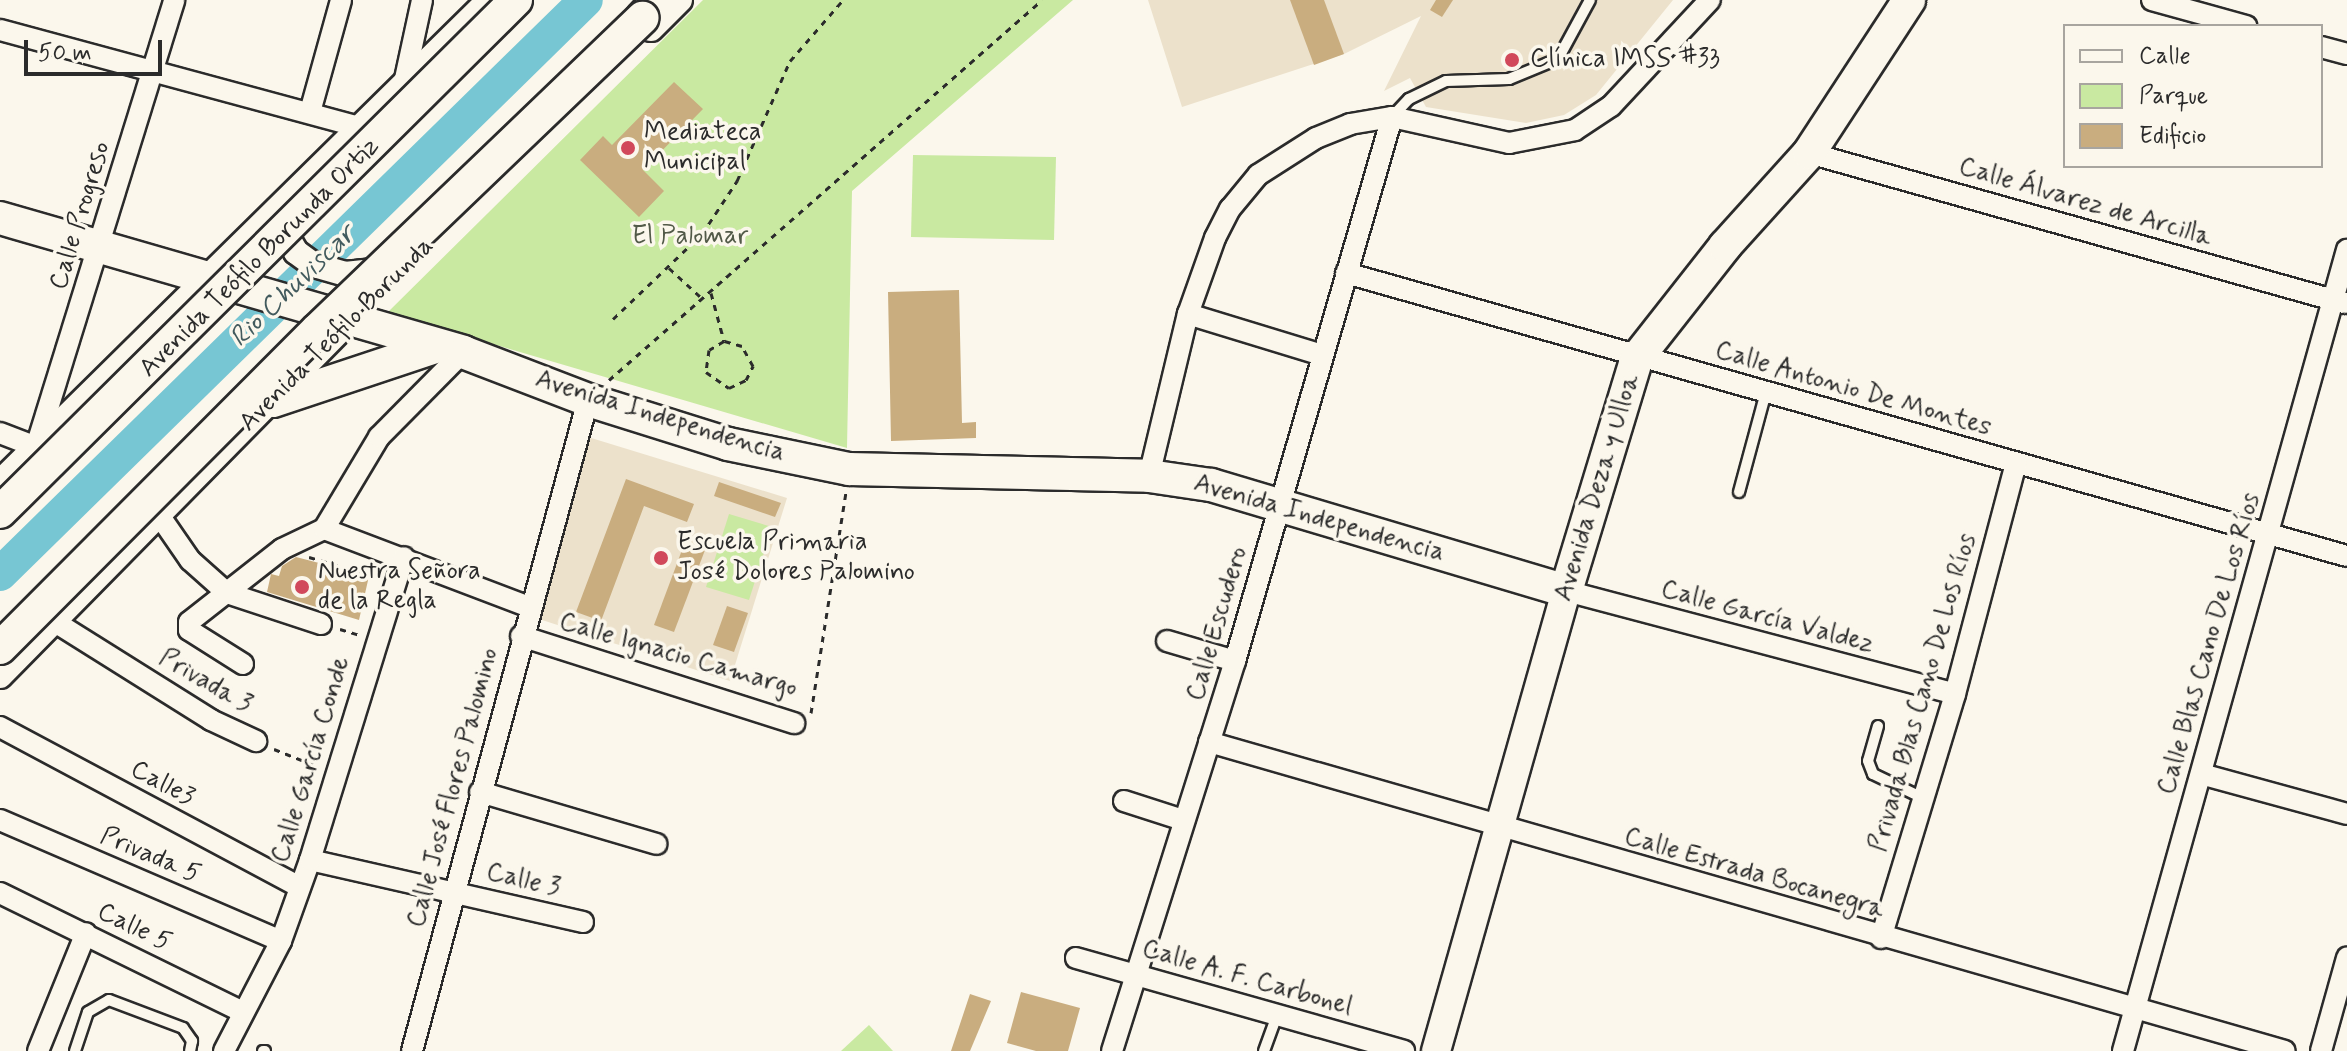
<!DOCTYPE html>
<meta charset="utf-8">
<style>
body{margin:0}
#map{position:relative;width:2347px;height:1051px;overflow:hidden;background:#fbf7ec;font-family:Mynerve,sans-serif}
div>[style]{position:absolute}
.built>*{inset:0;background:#ece1cb}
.green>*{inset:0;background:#c9e9a1}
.river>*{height:34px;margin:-17px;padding:0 17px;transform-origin:17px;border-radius:17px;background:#77c6d3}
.building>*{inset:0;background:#c9ad7f}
.path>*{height:3px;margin-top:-1.5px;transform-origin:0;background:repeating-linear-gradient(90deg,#2b2b2b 0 6px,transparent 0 12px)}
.roads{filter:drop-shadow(2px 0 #2b2b2b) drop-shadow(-2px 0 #2b2b2b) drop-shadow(0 2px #2b2b2b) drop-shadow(0 -2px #2b2b2b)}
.service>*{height:10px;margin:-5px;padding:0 5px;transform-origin:5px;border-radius:5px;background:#fbf7ec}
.minor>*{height:20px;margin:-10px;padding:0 10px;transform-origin:10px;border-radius:10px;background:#fbf7ec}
.tertiary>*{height:24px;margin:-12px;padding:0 12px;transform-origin:12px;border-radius:12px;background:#fbf7ec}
.secondary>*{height:28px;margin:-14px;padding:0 14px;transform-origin:14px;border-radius:14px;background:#fbf7ec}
.primary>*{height:32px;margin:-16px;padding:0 16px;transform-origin:16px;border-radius:16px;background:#fbf7ec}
.bridges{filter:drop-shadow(2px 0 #2b2b2b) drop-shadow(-2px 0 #2b2b2b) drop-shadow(0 2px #2b2b2b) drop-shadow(0 -2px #2b2b2b)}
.primary-bridge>*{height:32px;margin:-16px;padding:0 16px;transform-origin:16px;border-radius:16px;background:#fbf7ec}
.dots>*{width:22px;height:22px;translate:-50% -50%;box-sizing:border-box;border:4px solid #fbf7ec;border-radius:50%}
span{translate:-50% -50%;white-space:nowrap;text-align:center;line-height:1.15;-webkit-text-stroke:7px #fbf7ec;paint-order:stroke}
.poi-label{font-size:26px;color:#2b2b2b}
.left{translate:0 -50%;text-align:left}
.street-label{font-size:26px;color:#2b2b2b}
.park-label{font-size:26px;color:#525a48}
.water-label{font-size:28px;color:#425a5d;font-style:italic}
.legend{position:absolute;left:2063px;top:24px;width:260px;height:144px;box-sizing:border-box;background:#fbf7ec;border:2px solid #a8a59f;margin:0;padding:10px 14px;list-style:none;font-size:24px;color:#2b2b2b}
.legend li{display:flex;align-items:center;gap:16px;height:40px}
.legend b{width:40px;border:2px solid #a8a59f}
.scale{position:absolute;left:24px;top:40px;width:138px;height:36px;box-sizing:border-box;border:4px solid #2b2b2b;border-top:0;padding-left:10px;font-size:24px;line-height:28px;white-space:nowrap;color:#2b2b2b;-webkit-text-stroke:6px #fbf7ec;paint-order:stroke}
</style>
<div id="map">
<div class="built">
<div style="clip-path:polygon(1148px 0,1673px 0,1596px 95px,1564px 115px,1526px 123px,1426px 107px,1410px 78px,1384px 91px,1421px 16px,1344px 54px,1182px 107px)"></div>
<div style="clip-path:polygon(588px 437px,787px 498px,730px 681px,539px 619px)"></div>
</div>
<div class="green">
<div style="clip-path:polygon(703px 0,1073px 0,852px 191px,847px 448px,387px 313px)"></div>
<div style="clip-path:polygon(913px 155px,1056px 157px,1054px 240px,911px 237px)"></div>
<div style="clip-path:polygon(729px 514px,772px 527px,749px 600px,706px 587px)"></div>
<div style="clip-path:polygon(869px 1025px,893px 1051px,841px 1051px)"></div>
</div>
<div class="river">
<div style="left:0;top:574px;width:820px;rotate:-44.41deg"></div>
</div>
<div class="building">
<div style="clip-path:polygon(1290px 0,1324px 0,1344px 54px,1314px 65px)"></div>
<div style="clip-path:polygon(1436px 0,1453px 0,1442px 17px,1430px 10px)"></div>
<div style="clip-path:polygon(674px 82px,703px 109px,643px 170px,664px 191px,639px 217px,580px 160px,603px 136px,612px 145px)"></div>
<div style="clip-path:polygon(959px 290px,962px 423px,976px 422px,976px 438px,891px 441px,888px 292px)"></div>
<div style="clip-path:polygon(626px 479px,694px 504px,687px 522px,644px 506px,601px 621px,576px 612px)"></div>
<div style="clip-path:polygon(719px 482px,781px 503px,775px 517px,714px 496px)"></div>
<div style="clip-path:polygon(685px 542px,705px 550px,674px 632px,654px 625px)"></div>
<div style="clip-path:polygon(296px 557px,369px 576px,359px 620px,267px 592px,271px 574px,279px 576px,282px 566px)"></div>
<div style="clip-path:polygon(727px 606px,748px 613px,734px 652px,713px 645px)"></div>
<div style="clip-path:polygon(1021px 992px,1080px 1008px,1068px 1051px,1036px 1051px,1007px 1043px)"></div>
<div style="clip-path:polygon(970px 994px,991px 1001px,970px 1051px,951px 1051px)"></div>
</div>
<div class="path">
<div style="left:669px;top:268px;width:46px;rotate:42.4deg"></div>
<div style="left:711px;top:293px;width:50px;rotate:74.8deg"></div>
<div style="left:724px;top:341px;width:17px;rotate:149deg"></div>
<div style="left:709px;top:350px;width:22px;rotate:98deg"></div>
<div style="left:706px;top:372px;width:28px;rotate:35deg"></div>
<div style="left:729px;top:388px;width:19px;rotate:-25deg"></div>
<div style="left:746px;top:380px;width:16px;rotate:-63deg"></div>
<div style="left:753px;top:366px;width:23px;rotate:-119deg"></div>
<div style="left:742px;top:346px;width:19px;rotate:-164deg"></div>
<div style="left:613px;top:319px;width:123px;rotate:-43.7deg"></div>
<div style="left:702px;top:234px;width:64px;rotate:-56.6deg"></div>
<div style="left:737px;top:181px;width:131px;rotate:-66.2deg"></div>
<div style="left:790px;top:61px;width:81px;rotate:-49deg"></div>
<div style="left:609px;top:380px;width:576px;rotate:-41.27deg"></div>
<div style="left:309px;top:557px;width:72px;rotate:16.2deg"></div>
<div style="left:340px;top:629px;width:21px;rotate:17deg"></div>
<div style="left:811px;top:713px;width:224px;rotate:-81deg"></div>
<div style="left:274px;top:749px;width:48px;rotate:21.8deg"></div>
</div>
<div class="roads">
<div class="service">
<div style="left:1392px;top:117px;width:25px;rotate:-47deg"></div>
<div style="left:1409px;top:99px;width:41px;rotate:-25.9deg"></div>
<div style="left:1446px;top:81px;width:63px;rotate:-1.8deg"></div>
<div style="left:1509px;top:79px;width:53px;rotate:-22.2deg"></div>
<div style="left:1558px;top:59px;width:67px;rotate:-61.5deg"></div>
<div style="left:1739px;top:492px;width:104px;rotate:-74.9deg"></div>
<div style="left:1878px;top:726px;width:36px;rotate:106deg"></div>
<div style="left:1868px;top:761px;width:14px;rotate:69deg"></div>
<div style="left:1873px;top:774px;width:53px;rotate:25.6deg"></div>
<div style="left:75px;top:1051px;width:41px;rotate:-71.6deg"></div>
<div style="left:88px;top:1012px;width:24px;rotate:-30deg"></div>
<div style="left:109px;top:1000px;width:79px;rotate:20.7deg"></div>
<div style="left:183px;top:1028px;width:16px;rotate:55deg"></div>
<div style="left:192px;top:1041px;width:10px;rotate:101deg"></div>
<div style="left:263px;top:1051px;width:2px"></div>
<div style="left:1264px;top:1051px;width:38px;rotate:-70deg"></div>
</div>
<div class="minor">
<div style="left:2152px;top:0;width:98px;rotate:15.5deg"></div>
<div style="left:0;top:30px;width:376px;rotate:15.1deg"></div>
<div style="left:2321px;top:47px;width:27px;rotate:15deg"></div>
<div style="left:403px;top:88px;width:90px;rotate:-77.8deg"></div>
<div style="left:310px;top:112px;width:116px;rotate:-74.5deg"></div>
<div style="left:1809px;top:153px;width:556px;rotate:15.66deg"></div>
<div style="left:1346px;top:273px;width:1040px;rotate:15.79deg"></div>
<div style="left:1188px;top:314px;width:140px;rotate:17deg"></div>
<div style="left:0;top:433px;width:39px;rotate:21deg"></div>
<div style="left:36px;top:447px;width:468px;rotate:-72.8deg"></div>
<div style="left:1149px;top:476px;width:167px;rotate:-76.5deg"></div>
<div style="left:1188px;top:314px;width:81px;rotate:-70.4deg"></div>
<div style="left:1215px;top:238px;width:33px;rotate:-63deg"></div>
<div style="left:1230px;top:209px;width:44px;rotate:-50.5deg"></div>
<div style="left:1258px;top:175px;width:69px;rotate:-32.5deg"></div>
<div style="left:1316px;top:138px;width:37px;rotate:-22deg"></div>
<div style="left:1350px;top:124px;width:43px;rotate:-9.5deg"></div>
<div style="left:1392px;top:117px;width:120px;rotate:12.5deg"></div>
<div style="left:1509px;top:143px;width:67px;rotate:-11.1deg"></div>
<div style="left:1575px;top:130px;width:43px;rotate:-33.7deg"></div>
<div style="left:1611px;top:106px;width:145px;rotate:-47deg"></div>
<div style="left:159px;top:515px;width:55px;rotate:55.4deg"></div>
<div style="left:190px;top:560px;width:50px;rotate:41.7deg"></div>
<div style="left:227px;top:593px;width:99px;rotate:18.3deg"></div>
<div style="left:324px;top:529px;width:219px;rotate:20.8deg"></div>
<div style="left:1566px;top:591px;width:402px;rotate:14.8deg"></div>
<div style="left:55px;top:622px;width:184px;rotate:32.1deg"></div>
<div style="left:211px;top:720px;width:50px;rotate:25deg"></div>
<div style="left:521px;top:636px;width:287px;rotate:17.7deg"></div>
<div style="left:1167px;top:641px;width:71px;rotate:16.4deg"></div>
<div style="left:243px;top:664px;width:64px;rotate:-147.8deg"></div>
<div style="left:189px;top:630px;width:8px;rotate:-90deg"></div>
<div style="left:189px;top:622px;width:118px;rotate:-38.1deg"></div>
<div style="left:282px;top:549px;width:47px;rotate:-25.5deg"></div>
<div style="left:324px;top:529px;width:107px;rotate:-59.1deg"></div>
<div style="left:379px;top:437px;width:120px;rotate:-45.3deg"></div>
<div style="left:0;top:727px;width:340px;rotate:28.1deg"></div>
<div style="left:1209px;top:742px;width:1119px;rotate:16.02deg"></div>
<div style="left:2201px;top:774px;width:151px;rotate:15.3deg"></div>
<div style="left:480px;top:792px;width:184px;rotate:16.4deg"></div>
<div style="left:1124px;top:801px;width:62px;rotate:17.9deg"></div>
<div style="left:0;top:820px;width:306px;rotate:23.3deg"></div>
<div style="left:310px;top:860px;width:280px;rotate:12.8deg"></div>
<div style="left:0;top:893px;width:271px;rotate:26.1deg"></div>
<div style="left:1881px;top:938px;width:255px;rotate:-73.1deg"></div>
<div style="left:1955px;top:694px;width:239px;rotate:-75.2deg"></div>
<div style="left:1076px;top:958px;width:341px;rotate:15.8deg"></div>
<div style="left:38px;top:1051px;width:127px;rotate:-67.9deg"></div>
<div style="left:224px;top:1051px;width:124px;rotate:-62.6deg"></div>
<div style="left:281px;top:941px;width:86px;rotate:-70.3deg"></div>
<div style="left:310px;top:860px;width:317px;rotate:-72.8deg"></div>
<div style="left:412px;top:1051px;width:674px;rotate:-74.87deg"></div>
<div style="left:1112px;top:1051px;width:409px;rotate:-72.5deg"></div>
<div style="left:1235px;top:661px;width:566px;rotate:-73.9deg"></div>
<div style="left:2123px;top:1051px;width:832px;rotate:-74.38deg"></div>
<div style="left:2321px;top:1051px;width:97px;rotate:-74.4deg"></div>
</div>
<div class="tertiary">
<div style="left:651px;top:29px;width:41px;rotate:-45deg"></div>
<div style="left:277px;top:219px;width:38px;rotate:60deg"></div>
<div style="left:296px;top:252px;width:22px;rotate:36deg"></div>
<div style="left:314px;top:265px;width:32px;rotate:16deg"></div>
<div style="left:345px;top:274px;width:38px;rotate:-6deg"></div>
<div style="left:0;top:482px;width:687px;rotate:-44.59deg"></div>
<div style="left:0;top:676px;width:513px;rotate:-45.47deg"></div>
</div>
<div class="secondary">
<div style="left:1436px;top:1051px;width:478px;rotate:-74.2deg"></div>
</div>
<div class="primary">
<div style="left:642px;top:18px;width:25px;rotate:-47deg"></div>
<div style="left:0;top:218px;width:482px;rotate:16.1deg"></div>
<div style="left:463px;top:352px;width:134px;rotate:21deg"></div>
<div style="left:588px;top:400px;width:147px;rotate:17.4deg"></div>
<div style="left:728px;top:444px;width:124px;rotate:11.7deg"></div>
<div style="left:849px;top:469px;width:300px;rotate:1.3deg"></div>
<div style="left:1149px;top:476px;width:63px;rotate:8.3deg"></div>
<div style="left:1211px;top:485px;width:370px;rotate:16.6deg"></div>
<div style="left:1566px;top:591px;width:244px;rotate:-73.1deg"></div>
<div style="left:1637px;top:358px;width:142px;rotate:-51.8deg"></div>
<div style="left:1725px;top:246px;width:125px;rotate:-47.9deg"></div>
<div style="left:1809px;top:153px;width:183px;rotate:-56.8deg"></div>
<div style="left:273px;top:401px;width:174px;rotate:-18.4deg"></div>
</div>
</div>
<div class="bridges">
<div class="primary-bridge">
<div style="left:0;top:512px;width:727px;rotate:-44.78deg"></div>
<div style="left:0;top:648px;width:449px;rotate:-45.1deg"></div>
<div style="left:317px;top:330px;width:451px;rotate:-43.8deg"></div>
</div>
</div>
<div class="dots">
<div style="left:1512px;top:60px;background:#d1495b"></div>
<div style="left:628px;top:148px;background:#d1495b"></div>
<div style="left:661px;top:558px;background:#d1495b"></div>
<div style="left:302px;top:587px;background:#d1495b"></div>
</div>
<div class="poi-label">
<span class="left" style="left:1530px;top:60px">Clínica IMSS #33</span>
<span class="left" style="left:644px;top:148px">Mediateca<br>Municipal</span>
<span class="left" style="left:677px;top:558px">Escuela Primaria<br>José Dolores Palomino</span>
<span class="left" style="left:318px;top:587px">Nuestra Señora<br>de la Regla</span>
</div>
<div class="street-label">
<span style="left:2085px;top:203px;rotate:16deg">Calle Álvarez de Arcilla</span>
<span style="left:81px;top:216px;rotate:-73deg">Calle Progreso</span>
<span style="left:260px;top:258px;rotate:-45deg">Avenida Teófilo Borunda Ortiz</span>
<span style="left:337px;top:335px;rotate:-45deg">Avenida Teófilo Borunda</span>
<span style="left:1853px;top:390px;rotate:16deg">Calle Antonio De Montes</span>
<span style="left:660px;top:417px;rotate:17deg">Avenida Independencia</span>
<span style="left:1598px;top:488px;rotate:-73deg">Avenida Deza y Ulloa</span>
<span style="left:1319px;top:519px;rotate:16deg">Avenida Independencia</span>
<span style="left:1767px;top:618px;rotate:15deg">Calle García Valdez</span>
<span style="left:1218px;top:624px;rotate:-74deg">Calle Escudero</span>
<span style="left:2210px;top:644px;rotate:-74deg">Calle Blas Cano De Los Ríos</span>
<span style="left:678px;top:656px;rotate:16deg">Calle Ignacio Camargo</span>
<span style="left:205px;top:682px;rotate:30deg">Privada 3</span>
<span style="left:1924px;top:693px;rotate:-74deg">Privada Blas Cano De Los Ríos</span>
<span style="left:312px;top:760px;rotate:-73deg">Calle García Conde</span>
<span style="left:162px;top:784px;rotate:28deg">Calle3</span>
<span style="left:454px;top:788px;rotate:-75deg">Calle José Flores Palomino</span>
<span style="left:150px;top:856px;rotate:23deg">Privada 5</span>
<span style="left:1754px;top:874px;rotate:16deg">Calle Estrada Bocanegra</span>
<span style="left:523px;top:881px;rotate:13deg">Calle 3</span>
<span style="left:134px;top:928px;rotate:26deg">Calle 5</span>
<span style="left:1247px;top:979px;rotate:16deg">Calle A. F. Carbonel</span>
</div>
<div class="park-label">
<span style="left:690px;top:237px">El Palomar</span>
</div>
<div class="water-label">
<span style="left:293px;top:287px;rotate:-44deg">Rio Chuviscar</span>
</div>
<ul class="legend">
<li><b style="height:10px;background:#fbf7ec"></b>Calle</li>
<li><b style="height:22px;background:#c9e9a1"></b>Parque</li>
<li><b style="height:22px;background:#c9ad7f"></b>Edificio</li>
</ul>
<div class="scale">50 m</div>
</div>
